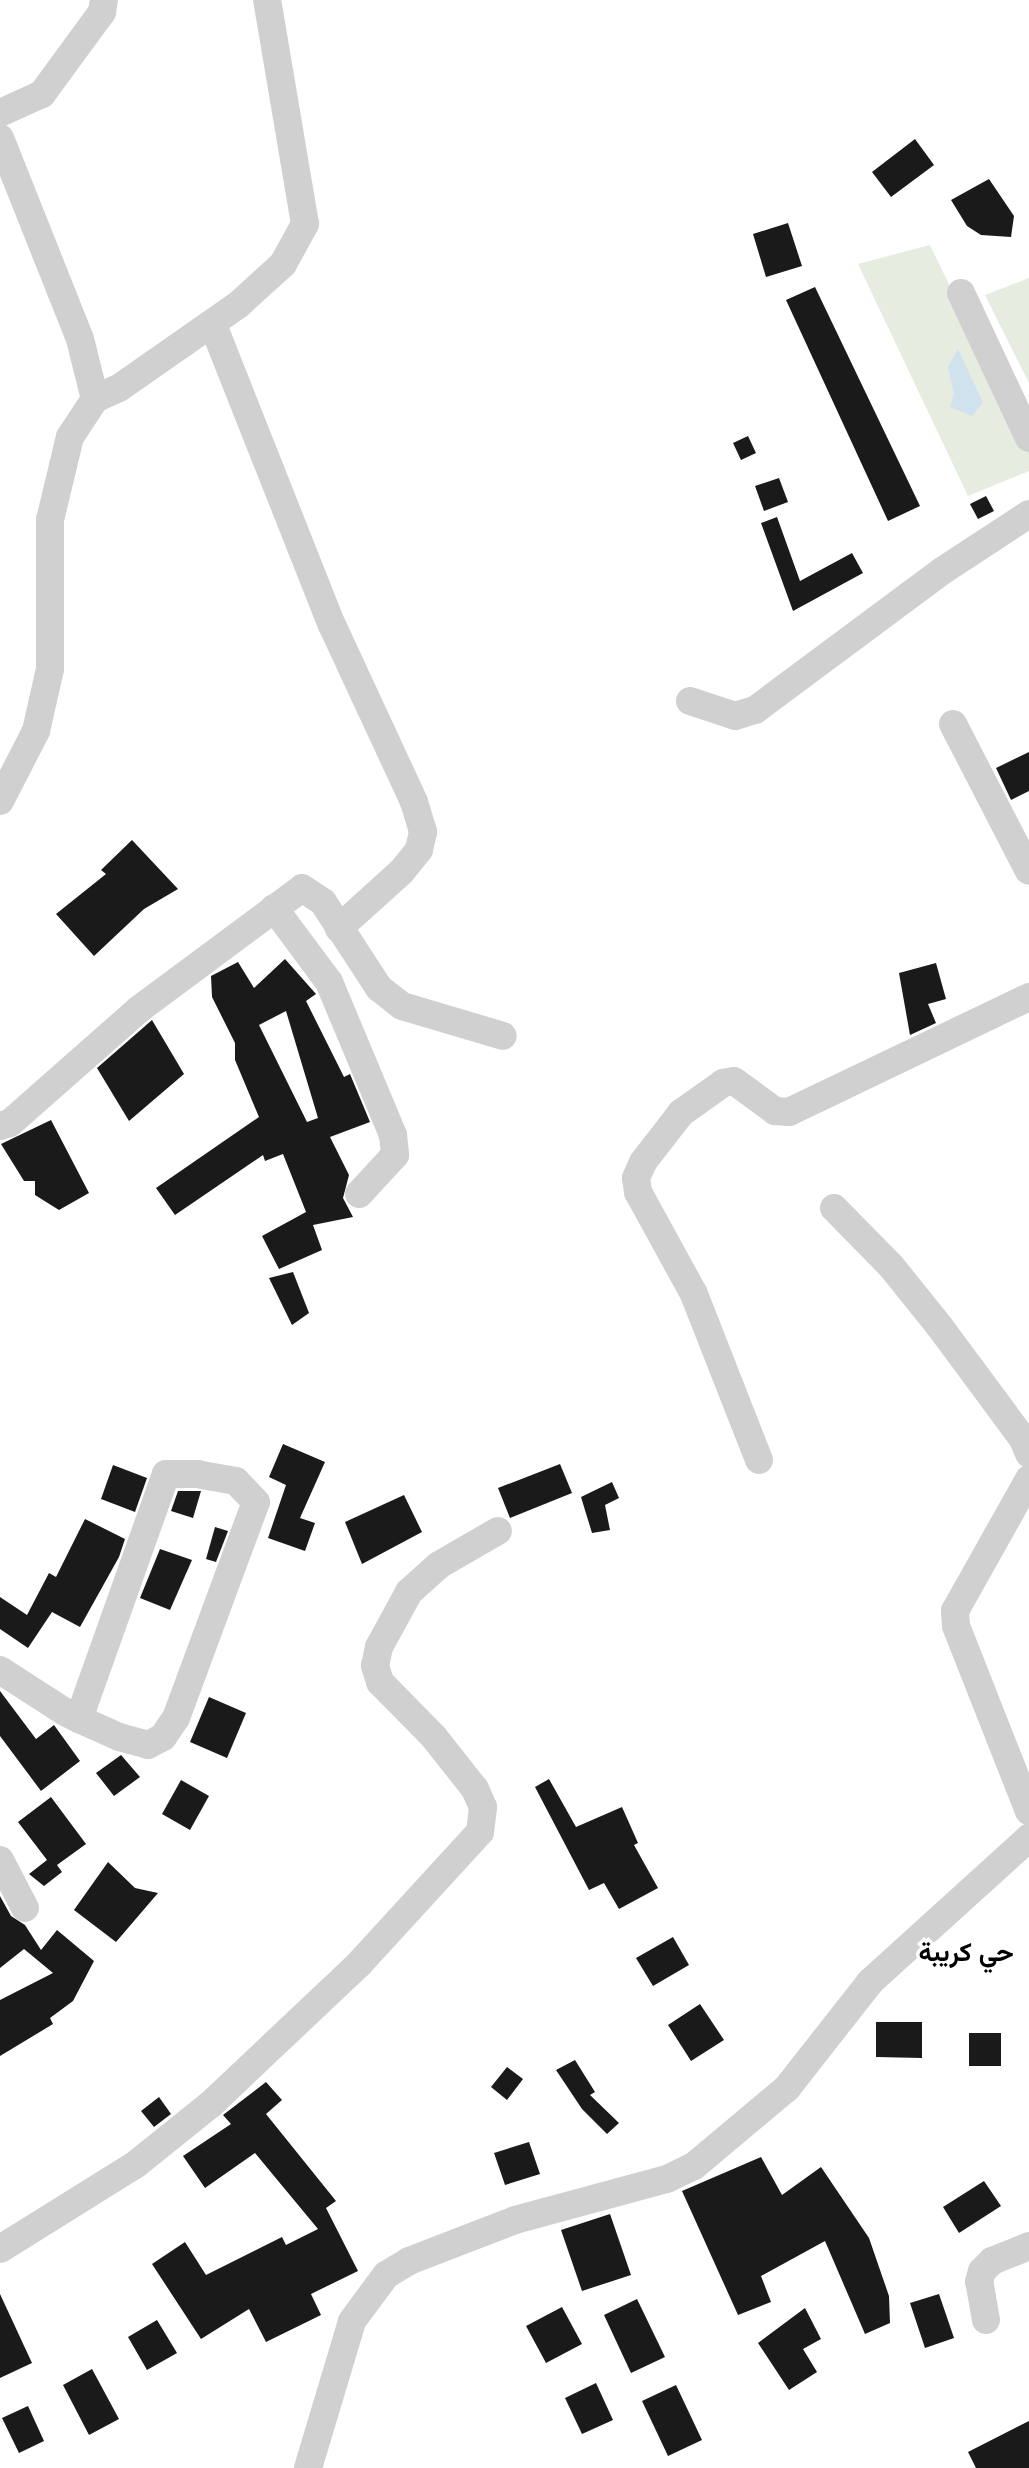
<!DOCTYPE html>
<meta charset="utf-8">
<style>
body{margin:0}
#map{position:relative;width:1029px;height:2468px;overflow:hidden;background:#fff;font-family:Mulish,Vazirmatn,sans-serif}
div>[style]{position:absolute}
.green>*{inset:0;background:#e6ecdf}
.water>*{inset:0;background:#cfe2ee}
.building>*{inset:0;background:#1a1a1a}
.minor>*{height:28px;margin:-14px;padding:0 14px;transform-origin:14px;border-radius:14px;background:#d0d0d0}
span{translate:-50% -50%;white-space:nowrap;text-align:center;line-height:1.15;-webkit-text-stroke:7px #fff;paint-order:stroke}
.neighbourhood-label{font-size:26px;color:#000;font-weight:700}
</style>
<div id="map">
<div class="green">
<div style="clip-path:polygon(930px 245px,1029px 451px,1029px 471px,968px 496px,858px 264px)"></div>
<div style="clip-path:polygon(1029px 278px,1029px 383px,985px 295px)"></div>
</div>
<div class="water">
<div style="clip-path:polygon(958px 349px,983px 403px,972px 416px,950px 407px,954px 394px,948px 367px)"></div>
</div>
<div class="building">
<div style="clip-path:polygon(915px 139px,934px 165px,891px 197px,872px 172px)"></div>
<div style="clip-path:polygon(989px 179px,1014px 216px,1011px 237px,981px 235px,967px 226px,951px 200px)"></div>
<div style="clip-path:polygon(788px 223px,802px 266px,766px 277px,753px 234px)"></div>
<div style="clip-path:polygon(815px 287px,920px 506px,888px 521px,786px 300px)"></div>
<div style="clip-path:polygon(748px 436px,756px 453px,741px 460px,733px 443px)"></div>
<div style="clip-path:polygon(779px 478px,788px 502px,764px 511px,755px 486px)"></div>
<div style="clip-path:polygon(986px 496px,994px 511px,978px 519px,970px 504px)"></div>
<div style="clip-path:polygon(777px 517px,800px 581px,852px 553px,863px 573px,793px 611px,761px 523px)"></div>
<div style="clip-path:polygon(1029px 752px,1029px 791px,1011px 800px,996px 768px)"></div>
<div style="clip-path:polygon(132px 840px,178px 889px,144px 909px,94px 956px,56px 914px,106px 874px,101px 870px)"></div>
<div style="clip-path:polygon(evenodd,285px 959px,316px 994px,306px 1001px,344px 1077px,350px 1074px,370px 1122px,330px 1137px,349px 1175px,343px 1198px,353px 1217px,313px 1225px,322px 1250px,279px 1269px,262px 1236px,306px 1212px,283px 1154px,265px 1161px,263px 1155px,175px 1215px,156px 1188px,259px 1117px,235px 1060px,235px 1043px,212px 997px,211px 976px,238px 962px,254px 988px,285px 959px,286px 1011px,318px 1118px,307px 1122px,259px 1025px,286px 1011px)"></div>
<div style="clip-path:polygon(936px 963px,946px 999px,928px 1004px,936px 1023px,910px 1035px,899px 973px)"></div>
<div style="clip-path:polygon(152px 1020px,184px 1074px,129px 1121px,97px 1068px)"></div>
<div style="clip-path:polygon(51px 1120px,89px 1193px,59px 1210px,35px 1195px,35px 1181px,24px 1181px,1px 1144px)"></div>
<div style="clip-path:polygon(293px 1272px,309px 1313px,292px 1325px,269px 1278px)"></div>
<div style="clip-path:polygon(283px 1444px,325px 1462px,300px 1518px,315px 1523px,305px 1551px,268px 1538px,286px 1485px,269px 1477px)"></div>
<div style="clip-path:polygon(560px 1464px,572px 1493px,510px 1518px,498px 1488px)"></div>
<div style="clip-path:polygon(113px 1465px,147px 1478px,135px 1512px,101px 1499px)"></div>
<div style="clip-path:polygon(612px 1482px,619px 1498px,605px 1505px,610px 1530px,592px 1533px,581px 1497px)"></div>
<div style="clip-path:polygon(178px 1491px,201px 1491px,193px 1518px,171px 1511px)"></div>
<div style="clip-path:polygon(404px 1495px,422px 1532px,362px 1564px,345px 1522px)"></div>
<div style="clip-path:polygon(85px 1519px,125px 1539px,119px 1557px,80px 1627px,52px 1612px,28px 1648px,0 1629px,0 1597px,27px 1615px,49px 1573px,56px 1577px)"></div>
<div style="clip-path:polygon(215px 1527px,228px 1531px,216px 1562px,206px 1559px)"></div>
<div style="clip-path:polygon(160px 1549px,192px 1560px,170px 1610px,140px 1598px)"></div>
<div style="clip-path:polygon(0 1691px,36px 1739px,54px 1725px,80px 1761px,41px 1791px,0 1736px)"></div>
<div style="clip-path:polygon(209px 1697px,246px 1713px,227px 1758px,190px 1742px)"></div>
<div style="clip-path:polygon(121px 1755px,140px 1777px,114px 1796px,96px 1773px)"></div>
<div style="clip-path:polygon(549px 1779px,576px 1827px,622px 1807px,638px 1843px,634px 1845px,658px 1888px,619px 1909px,604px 1883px,589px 1890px,535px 1787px)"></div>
<div style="clip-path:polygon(181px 1780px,209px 1796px,190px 1830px,162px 1814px)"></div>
<div style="clip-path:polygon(51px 1797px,86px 1844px,57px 1865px,62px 1872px,44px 1886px,29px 1874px,47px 1860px,18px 1822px)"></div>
<div style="clip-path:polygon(108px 1862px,135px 1888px,158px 1893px,116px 1942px,74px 1910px)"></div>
<div style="clip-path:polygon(0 1896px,11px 1916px,25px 1925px,41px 1950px,57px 1930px,94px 1961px,73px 2001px,50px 2018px,53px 2024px,0 2056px,0 2000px,53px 1973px,24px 1949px,0 1968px)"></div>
<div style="clip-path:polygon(673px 1937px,689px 1965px,653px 1986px,636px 1958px)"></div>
<div style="clip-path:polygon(700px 2004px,724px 2040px,691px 2061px,668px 2025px)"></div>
<div style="clip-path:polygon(876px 2022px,922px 2022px,922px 2058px,876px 2057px)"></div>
<div style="clip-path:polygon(969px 2033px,1001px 2033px,1001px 2066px,969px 2066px)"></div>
<div style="clip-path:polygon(575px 2060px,595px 2092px,590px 2095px,619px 2123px,607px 2134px,582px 2109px,556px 2070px)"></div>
<div style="clip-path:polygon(507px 2067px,523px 2079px,507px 2100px,491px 2087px)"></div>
<div style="clip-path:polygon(266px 2082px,282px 2100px,266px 2114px,336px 2201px,326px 2208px,358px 2271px,311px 2294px,321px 2315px,266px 2342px,249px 2309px,201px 2339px,152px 2264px,185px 2242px,206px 2275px,282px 2237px,286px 2245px,318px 2229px,255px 2153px,205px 2188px,183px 2156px,231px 2124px,223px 2115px)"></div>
<div style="clip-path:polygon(159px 2097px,171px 2114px,154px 2127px,141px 2111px)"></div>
<div style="clip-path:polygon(529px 2142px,540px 2174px,505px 2185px,494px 2153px)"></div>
<div style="clip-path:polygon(761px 2157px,782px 2195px,821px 2167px,869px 2238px,889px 2296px,890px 2323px,865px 2334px,825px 2241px,761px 2276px,771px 2302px,738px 2315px,682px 2191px)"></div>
<div style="clip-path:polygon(984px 2181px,1001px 2206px,959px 2233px,943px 2207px)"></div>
<div style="clip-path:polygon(610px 2214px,631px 2275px,582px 2291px,561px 2230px)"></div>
<div style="clip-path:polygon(0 2294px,32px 2363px,0 2378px)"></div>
<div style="clip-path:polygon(939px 2294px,954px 2338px,925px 2348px,910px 2303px)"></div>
<div style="clip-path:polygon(637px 2299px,665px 2357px,631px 2373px,604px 2315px)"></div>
<div style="clip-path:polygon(562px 2307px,582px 2344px,546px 2363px,526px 2326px)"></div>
<div style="clip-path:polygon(805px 2308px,821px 2339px,803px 2349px,817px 2372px,789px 2390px,758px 2343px)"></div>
<div style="clip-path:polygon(157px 2320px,177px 2353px,147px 2370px,128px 2337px)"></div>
<div style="clip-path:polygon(92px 2369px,119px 2419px,89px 2435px,63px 2385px)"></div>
<div style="clip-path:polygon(596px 2383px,613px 2420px,582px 2434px,565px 2398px)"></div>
<div style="clip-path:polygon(676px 2385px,702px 2440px,668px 2456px,642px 2401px)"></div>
<div style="clip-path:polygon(28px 2406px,44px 2441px,19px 2453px,2px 2418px)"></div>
<div style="clip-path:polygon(1029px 2421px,1029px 2468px,976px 2468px,968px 2452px)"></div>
</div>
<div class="minor">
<div style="left:0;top:113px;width:46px;rotate:-24.3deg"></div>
<div style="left:42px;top:94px;width:102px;rotate:-53.8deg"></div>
<div style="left:102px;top:12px;width:12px;rotate:-81deg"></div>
<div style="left:0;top:138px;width:216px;rotate:68.3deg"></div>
<div style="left:80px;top:339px;width:62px;rotate:76deg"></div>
<div style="left:961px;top:293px;width:160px;rotate:64.9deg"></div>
<div style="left:213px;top:325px;width:323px;rotate:68.4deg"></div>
<div style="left:332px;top:625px;width:195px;rotate:65.1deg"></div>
<div style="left:414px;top:802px;width:31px;rotate:73deg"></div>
<div style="left:423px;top:832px;width:18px;rotate:103deg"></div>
<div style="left:419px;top:850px;width:28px;rotate:129deg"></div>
<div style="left:401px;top:872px;width:84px;rotate:137.9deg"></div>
<div style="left:690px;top:701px;width:47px;rotate:18.4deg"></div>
<div style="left:735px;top:716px;width:21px;rotate:-17deg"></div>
<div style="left:755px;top:710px;width:233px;rotate:-36.6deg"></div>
<div style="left:942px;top:571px;width:104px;rotate:-33.2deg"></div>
<div style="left:953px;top:724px;width:165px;rotate:62.7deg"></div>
<div style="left:0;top:801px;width:79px;rotate:-62.8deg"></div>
<div style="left:36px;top:731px;width:64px;rotate:-77.3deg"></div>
<div style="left:50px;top:669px;width:149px;rotate:-90deg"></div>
<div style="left:50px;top:520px;width:85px;rotate:-76.5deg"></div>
<div style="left:70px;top:437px;width:45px;rotate:-56.7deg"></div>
<div style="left:95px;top:399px;width:26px;rotate:-25deg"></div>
<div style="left:119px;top:388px;width:145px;rotate:-34.9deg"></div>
<div style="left:238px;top:305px;width:61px;rotate:-42.3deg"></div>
<div style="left:283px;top:264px;width:46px;rotate:-61.2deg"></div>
<div style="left:305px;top:224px;width:227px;rotate:-99.6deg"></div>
<div style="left:274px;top:908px;width:92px;rotate:53.4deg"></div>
<div style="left:329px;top:982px;width:166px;rotate:67.3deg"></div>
<div style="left:393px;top:1135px;width:20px;rotate:84deg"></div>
<div style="left:395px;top:1155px;width:53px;rotate:132.7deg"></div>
<div style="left:0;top:1126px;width:10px;rotate:-17deg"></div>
<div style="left:10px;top:1123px;width:171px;rotate:-41.4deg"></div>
<div style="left:138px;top:1010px;width:204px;rotate:-36.6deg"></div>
<div style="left:302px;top:888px;width:25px;rotate:34deg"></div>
<div style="left:323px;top:902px;width:103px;rotate:56.9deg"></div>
<div style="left:379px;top:988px;width:29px;rotate:38deg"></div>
<div style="left:402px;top:1006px;width:105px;rotate:16.5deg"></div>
<div style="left:834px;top:1208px;width:81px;rotate:45.5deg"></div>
<div style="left:891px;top:1266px;width:78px;rotate:51.2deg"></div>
<div style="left:940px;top:1327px;width:139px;rotate:53.5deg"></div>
<div style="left:1023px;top:1439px;width:16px;rotate:68deg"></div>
<div style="left:759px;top:1460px;width:178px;rotate:-111.4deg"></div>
<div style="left:694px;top:1294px;width:116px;rotate:-118.8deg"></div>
<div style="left:638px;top:1192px;width:14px;rotate:-98deg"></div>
<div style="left:636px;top:1178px;width:17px;rotate:-66deg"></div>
<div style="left:643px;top:1162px;width:62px;rotate:-52.2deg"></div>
<div style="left:681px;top:1113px;width:52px;rotate:-35.5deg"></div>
<div style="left:723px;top:1083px;width:11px;rotate:-10deg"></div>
<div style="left:734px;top:1081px;width:51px;rotate:36.2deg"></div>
<div style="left:775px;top:1111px;width:14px;rotate:4deg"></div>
<div style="left:789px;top:1112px;width:266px;rotate:-25.6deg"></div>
<div style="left:1029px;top:1479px;width:151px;rotate:119.3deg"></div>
<div style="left:955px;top:1611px;width:15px;rotate:86deg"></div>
<div style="left:956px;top:1626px;width:199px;rotate:68.5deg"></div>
<div style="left:0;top:1670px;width:77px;rotate:32.9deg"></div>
<div style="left:65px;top:1712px;width:16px;rotate:27deg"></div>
<div style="left:79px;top:1719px;width:44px;rotate:24.2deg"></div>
<div style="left:119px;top:1737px;width:30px;rotate:15deg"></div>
<div style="left:148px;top:1745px;width:17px;rotate:-28deg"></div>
<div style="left:163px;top:1737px;width:23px;rotate:-56deg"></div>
<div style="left:176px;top:1718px;width:230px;rotate:-69.7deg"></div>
<div style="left:256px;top:1502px;width:29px;rotate:-134deg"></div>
<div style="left:236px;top:1481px;width:39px;rotate:-170deg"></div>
<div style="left:198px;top:1474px;width:32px;rotate:180deg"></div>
<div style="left:166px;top:1474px;width:260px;rotate:109.6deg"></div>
<div style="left:0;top:1860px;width:54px;rotate:62.5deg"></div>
<div style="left:0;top:2249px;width:159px;rotate:-31.9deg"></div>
<div style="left:135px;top:2165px;width:97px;rotate:-38.8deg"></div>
<div style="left:211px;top:2104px;width:204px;rotate:-43.4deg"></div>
<div style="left:359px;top:1964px;width:179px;rotate:-47.5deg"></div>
<div style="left:480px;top:1832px;width:25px;rotate:-83deg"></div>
<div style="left:483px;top:1807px;width:20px;rotate:-114deg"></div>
<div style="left:475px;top:1789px;width:66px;rotate:-128.3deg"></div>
<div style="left:434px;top:1737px;width:77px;rotate:-134.5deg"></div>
<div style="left:380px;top:1682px;width:17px;rotate:-107deg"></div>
<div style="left:375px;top:1666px;width:19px;rotate:-78deg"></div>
<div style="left:379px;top:1647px;width:63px;rotate:-61.4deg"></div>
<div style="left:409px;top:1592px;width:40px;rotate:-42deg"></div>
<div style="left:439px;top:1565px;width:68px;rotate:-30deg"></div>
<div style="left:986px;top:2320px;width:39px;rotate:-100deg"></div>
<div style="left:979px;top:2282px;width:11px;rotate:-75deg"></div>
<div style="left:982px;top:2271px;width:14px;rotate:-45deg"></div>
<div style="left:992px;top:2261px;width:40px;rotate:-22deg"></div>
<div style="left:308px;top:2468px;width:153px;rotate:-73.3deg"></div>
<div style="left:352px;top:2321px;width:57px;rotate:-53.5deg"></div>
<div style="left:386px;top:2275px;width:27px;rotate:-31deg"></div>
<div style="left:409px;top:2261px;width:114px;rotate:-21.1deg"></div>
<div style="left:515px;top:2220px;width:157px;rotate:-15.1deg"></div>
<div style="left:667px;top:2179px;width:30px;rotate:-26deg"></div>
<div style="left:694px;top:2166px;width:121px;rotate:-40deg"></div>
<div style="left:787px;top:2088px;width:135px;rotate:-51.9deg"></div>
<div style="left:870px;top:1982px;width:215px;rotate:-42.2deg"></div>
</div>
<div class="neighbourhood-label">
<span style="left:966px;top:1952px">حي كريبة</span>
</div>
</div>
